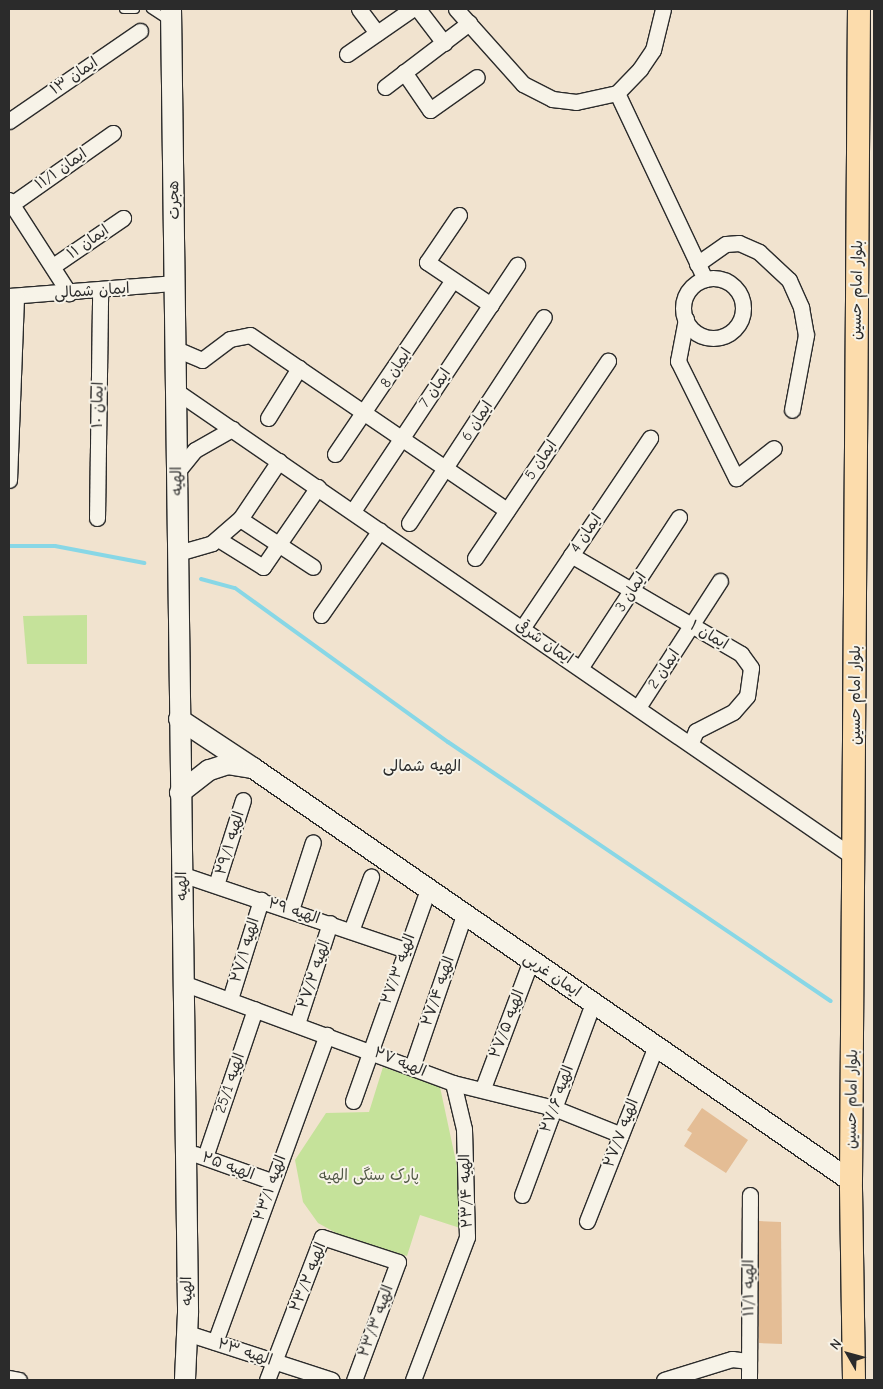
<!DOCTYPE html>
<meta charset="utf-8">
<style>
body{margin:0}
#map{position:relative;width:883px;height:1389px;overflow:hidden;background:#f1e3cf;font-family:"Comic Neue","Playpen Sans Arabic",sans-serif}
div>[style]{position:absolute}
.green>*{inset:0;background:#c5e29a}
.stream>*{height:4px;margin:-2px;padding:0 2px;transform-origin:2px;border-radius:2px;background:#88d7e6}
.building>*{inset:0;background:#e4bd95}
.roads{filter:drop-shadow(1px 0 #2b2b2b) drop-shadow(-1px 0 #2b2b2b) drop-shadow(0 1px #2b2b2b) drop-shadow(0 -1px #2b2b2b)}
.lane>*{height:8px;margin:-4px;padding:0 4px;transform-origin:4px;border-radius:4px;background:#f7f3e8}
.street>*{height:15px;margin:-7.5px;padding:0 7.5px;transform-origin:7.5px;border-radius:7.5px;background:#f7f3e8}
.street>.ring{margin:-7.5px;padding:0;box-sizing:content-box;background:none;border:15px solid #f7f3e8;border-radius:50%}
.secondary>*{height:20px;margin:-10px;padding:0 10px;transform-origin:10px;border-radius:10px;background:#f7f3e8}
.primary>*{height:22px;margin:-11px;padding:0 11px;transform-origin:11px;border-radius:11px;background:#fcdcac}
span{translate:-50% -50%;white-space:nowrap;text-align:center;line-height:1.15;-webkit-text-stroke:4px #f7f3e8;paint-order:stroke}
.street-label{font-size:15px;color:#2b2b2b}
.park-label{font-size:15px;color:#525947}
.neighbourhood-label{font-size:16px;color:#2b2b2b}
.frame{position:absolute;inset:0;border:10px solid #2b2b2b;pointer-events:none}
.north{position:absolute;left:823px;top:1329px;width:50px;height:50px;-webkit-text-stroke:4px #f7f3e8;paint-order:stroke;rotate:308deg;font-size:14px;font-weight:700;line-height:20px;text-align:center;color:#2b2b2b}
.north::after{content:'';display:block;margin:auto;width:18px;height:22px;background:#2b2b2b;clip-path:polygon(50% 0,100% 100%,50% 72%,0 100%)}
</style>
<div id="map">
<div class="green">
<div style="clip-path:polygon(87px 615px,87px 664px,27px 664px,23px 616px)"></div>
<div style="clip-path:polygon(383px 1067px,440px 1087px,461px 1185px,460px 1228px,420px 1215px,407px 1256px,338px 1234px,318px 1223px,303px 1202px,295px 1160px,326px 1113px,369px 1112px)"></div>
</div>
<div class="stream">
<div style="left:9px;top:546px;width:46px"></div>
<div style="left:55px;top:546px;width:91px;rotate:10.8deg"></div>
<div style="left:201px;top:579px;width:35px;rotate:15deg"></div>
<div style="left:235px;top:588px;width:263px;rotate:35.9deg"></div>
<div style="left:448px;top:742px;width:462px;rotate:34.1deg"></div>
</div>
<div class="building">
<div style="clip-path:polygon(702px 1108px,748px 1140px,726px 1173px,684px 1146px,692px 1133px,687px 1130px)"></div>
<div style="clip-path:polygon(759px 1221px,781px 1222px,782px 1344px,759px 1343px)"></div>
</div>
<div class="roads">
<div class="lane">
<div style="left:124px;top:9px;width:11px"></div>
<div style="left:151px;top:9px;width:20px;rotate:33deg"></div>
</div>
<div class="street">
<div style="left:359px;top:9px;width:30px;rotate:53deg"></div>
<div style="left:418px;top:9px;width:43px;rotate:52.6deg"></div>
<div style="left:456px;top:9px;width:101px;rotate:48.2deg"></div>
<div style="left:523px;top:84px;width:33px;rotate:27deg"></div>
<div style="left:552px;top:99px;width:24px;rotate:7deg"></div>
<div style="left:576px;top:102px;width:42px;rotate:-12.4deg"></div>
<div style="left:617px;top:93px;width:33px;rotate:-46deg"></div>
<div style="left:640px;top:69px;width:23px;rotate:-56deg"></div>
<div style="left:653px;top:50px;width:42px;rotate:-76.3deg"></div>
<div style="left:347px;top:54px;width:79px;rotate:-34.7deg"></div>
<div style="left:404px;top:72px;width:46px;rotate:55.6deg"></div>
<div style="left:430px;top:110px;width:57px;rotate:-35.1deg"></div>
<div style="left:385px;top:87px;width:106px;rotate:-37.3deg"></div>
<div style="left:617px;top:93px;width:206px;rotate:64.7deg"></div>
<div style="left:9px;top:121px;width:159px;rotate:-34.5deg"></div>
<div style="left:9px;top:200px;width:111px;rotate:57.2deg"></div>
<div style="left:9px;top:206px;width:127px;rotate:-35.1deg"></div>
<div style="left:459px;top:215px;width:57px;rotate:124.2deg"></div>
<div style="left:427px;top:262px;width:77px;rotate:33.9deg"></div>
<div style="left:697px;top:264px;width:35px;rotate:-35deg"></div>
<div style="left:726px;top:244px;width:13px;rotate:-4deg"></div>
<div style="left:739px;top:243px;width:22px;rotate:24deg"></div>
<div style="left:759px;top:252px;width:41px;rotate:43deg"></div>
<div style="left:789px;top:280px;width:30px;rotate:66deg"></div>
<div style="left:801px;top:307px;width:28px;rotate:80deg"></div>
<div style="left:806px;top:335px;width:76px;rotate:100.6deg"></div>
<div style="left:53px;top:266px;width:85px;rotate:-34.4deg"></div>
<div class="ring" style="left:683px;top:278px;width:45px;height:45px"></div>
<div style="left:9px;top:296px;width:167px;rotate:-4.5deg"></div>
<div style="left:686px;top:319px;width:43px;rotate:100.8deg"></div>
<div style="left:678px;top:361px;width:131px;rotate:63.6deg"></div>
<div style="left:736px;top:478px;width:48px;rotate:-38.3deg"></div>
<div style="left:176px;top:349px;width:28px;rotate:23deg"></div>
<div style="left:202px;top:360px;width:35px;rotate:-37deg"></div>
<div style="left:230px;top:339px;width:20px;rotate:-11deg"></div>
<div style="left:250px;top:335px;width:311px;rotate:34.3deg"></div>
<div style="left:176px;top:391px;width:824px;rotate:34.52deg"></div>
<div style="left:268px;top:418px;width:59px;rotate:-58.2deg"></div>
<div style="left:335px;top:454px;width:210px;rotate:-55.9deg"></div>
<div style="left:177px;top:472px;width:28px;rotate:-51deg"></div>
<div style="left:195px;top:450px;width:43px;rotate:-29.6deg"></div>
<div style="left:9px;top:480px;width:184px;rotate:-87.8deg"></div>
<div style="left:353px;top:511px;width:296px;rotate:-56.3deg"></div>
<div style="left:97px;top:518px;width:226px;rotate:-89.2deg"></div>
<div style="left:240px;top:519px;width:70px;rotate:-56.1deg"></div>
<div style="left:409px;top:523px;width:246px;rotate:-56.8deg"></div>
<div style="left:218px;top:539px;width:53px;rotate:31.9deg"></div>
<div style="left:263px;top:567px;width:97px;rotate:-55.5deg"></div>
<div style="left:178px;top:553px;width:35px;rotate:-16deg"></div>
<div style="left:212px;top:543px;width:37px;rotate:-41deg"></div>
<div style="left:240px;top:519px;width:87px;rotate:33.3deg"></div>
<div style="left:571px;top:555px;width:197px;rotate:30.2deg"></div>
<div style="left:741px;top:654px;width:17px;rotate:54deg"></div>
<div style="left:751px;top:668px;width:28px;rotate:98deg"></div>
<div style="left:747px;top:696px;width:21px;rotate:131deg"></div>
<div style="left:733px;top:712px;width:42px;rotate:152.8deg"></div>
<div style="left:696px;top:731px;width:12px;rotate:114deg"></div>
<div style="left:475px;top:558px;width:238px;rotate:-56deg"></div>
<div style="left:321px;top:615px;width:103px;rotate:-55.2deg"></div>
<div style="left:523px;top:627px;width:228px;rotate:-56.1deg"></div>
<div style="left:581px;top:667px;width:179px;rotate:-56.8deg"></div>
<div style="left:639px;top:706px;width:149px;rotate:-57.1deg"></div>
<div style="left:181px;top:874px;width:237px;rotate:18.7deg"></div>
<div style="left:216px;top:885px;width:89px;rotate:-72.4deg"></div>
<div style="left:291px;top:910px;width:71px;rotate:-72.1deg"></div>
<div style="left:351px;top:931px;width:58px;rotate:-69.7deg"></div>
<div style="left:183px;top:983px;width:288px;rotate:20.3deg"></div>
<div style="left:453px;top:1083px;width:104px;rotate:13.9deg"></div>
<div style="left:554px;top:1108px;width:70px;rotate:21.8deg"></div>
<div style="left:230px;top:999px;width:104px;rotate:-72.6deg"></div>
<div style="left:297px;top:1024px;width:106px;rotate:-71.9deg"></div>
<div style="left:412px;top:1067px;width:161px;rotate:-71.1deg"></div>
<div style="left:483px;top:1088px;width:137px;rotate:-69.4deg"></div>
<div style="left:353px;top:1101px;width:225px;rotate:-70.5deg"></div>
<div style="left:195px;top:1154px;width:81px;rotate:19.6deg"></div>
<div style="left:205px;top:1157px;width:156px;rotate:-71.3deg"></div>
<div style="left:522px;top:1195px;width:205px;rotate:-69.7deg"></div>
<div style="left:587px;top:1221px;width:188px;rotate:-68.5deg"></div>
<div style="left:187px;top:1333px;width:152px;rotate:18deg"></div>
<div style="left:215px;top:1342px;width:327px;rotate:-70deg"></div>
<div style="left:9px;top:1378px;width:10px;rotate:11deg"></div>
<div style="left:267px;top:1380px;width:153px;rotate:-69deg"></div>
<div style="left:322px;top:1237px;width:80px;rotate:18.2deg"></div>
<div style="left:398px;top:1262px;width:126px;rotate:110.4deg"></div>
<div style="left:413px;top:1380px;width:153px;rotate:-69.3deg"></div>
<div style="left:467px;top:1237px;width:108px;rotate:-91.6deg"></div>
<div style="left:464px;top:1129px;width:47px;rotate:-103.4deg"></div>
<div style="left:664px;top:1380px;width:71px;rotate:-17.2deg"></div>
<div style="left:732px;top:1359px;width:17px;rotate:7deg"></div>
<div style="left:749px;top:1380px;width:185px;rotate:-89.7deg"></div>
</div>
<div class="secondary">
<div style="left:171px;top:9px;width:1304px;rotate:89.25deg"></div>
<div style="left:188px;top:1313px;width:67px;rotate:92.6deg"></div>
<div style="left:179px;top:719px;width:89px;rotate:33.5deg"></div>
<div style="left:253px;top:768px;width:25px;rotate:-171deg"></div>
<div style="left:228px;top:764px;width:20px;rotate:162deg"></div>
<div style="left:209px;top:770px;width:37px;rotate:142deg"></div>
<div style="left:253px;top:768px;width:727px;rotate:34.63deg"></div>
</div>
<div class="primary">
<div style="left:854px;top:1380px;width:199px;rotate:-90.9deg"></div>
<div style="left:851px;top:1181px;width:1172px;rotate:-89.61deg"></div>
</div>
</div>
<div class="street-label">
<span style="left:74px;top:76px;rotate:-34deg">ایمان ۱۳</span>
<span style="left:61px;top:169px;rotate:-35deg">ایمان ۱۱/۱</span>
<span style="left:174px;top:200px;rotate:-91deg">هجرت</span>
<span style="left:88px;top:242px;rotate:-35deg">ایمان ۱۱</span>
<span style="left:857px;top:290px;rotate:-89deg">بلوار امام حسین</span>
<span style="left:92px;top:291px;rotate:-4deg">ایمان شمالی</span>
<span style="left:396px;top:368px;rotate:-57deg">ایمان 8</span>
<span style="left:435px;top:388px;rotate:-56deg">ایمان 7</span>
<span style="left:98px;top:405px;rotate:-89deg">ایمان ۱۰</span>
<span style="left:477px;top:421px;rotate:-57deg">ایمان 6</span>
<span style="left:541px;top:460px;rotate:-56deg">ایمان 5</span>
<span style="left:177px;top:481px;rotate:-91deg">الهیه</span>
<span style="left:586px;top:533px;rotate:-56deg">ایمان 4</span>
<span style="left:631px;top:592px;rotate:-57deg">ایمان 3</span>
<span style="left:709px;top:635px;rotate:31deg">ایمان ۱</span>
<span style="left:544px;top:642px;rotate:34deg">ایمان شرقی</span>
<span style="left:664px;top:669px;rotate:-56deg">ایمان 2</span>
<span style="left:856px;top:695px;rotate:-90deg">بلوار امام حسین</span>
<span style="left:230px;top:843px;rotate:-73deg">الهیه ۲۹/۱</span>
<span style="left:182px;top:886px;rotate:-91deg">الهیه</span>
<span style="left:294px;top:911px;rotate:18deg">الهیه ۲۹</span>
<span style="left:245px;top:950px;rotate:-73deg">الهیه ۲۷/۱</span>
<span style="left:398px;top:969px;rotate:-70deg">الهیه ۲۷/۳</span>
<span style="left:314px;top:974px;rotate:-71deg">الهیه ۲۷/۲</span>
<span style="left:552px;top:975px;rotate:34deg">ایمان غربی</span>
<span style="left:438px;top:991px;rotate:-71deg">الهیه ۲۷/۴</span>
<span style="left:507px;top:1024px;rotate:-69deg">الهیه ۲۷/۵</span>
<span style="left:400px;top:1062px;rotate:22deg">الهیه ۲۷</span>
<span style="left:230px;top:1083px;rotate:-71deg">الهیه 25/1</span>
<span style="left:557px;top:1099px;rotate:-70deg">الهیه ۲۷/۶</span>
<span style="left:852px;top:1099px;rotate:-89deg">بلوار امام حسین</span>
<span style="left:621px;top:1133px;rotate:-69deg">الهیه ۲۷/۷</span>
<span style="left:228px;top:1166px;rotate:20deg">الهیه ۲۵</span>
<span style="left:270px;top:1188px;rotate:-70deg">الهیه ۲۳/۱</span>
<span style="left:466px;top:1191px;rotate:-92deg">الهیه ۲۳/۴</span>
<span style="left:308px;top:1277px;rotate:-68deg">الهیه ۲۳/۲</span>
<span style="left:749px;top:1288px;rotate:-90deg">الهیه ۱۱/۱</span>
<span style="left:187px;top:1291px;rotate:-91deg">الهیه</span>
<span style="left:376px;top:1321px;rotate:-70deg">الهیه ۲۳/۳</span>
<span style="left:245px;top:1352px;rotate:18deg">الهیه ۲۳</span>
</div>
<div class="park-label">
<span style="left:369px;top:1176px">پارک سنگی الهیه</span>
</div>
<div class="neighbourhood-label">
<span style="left:422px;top:766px">الهیه شمالی</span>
</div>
<div class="frame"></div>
<div class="north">N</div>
</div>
